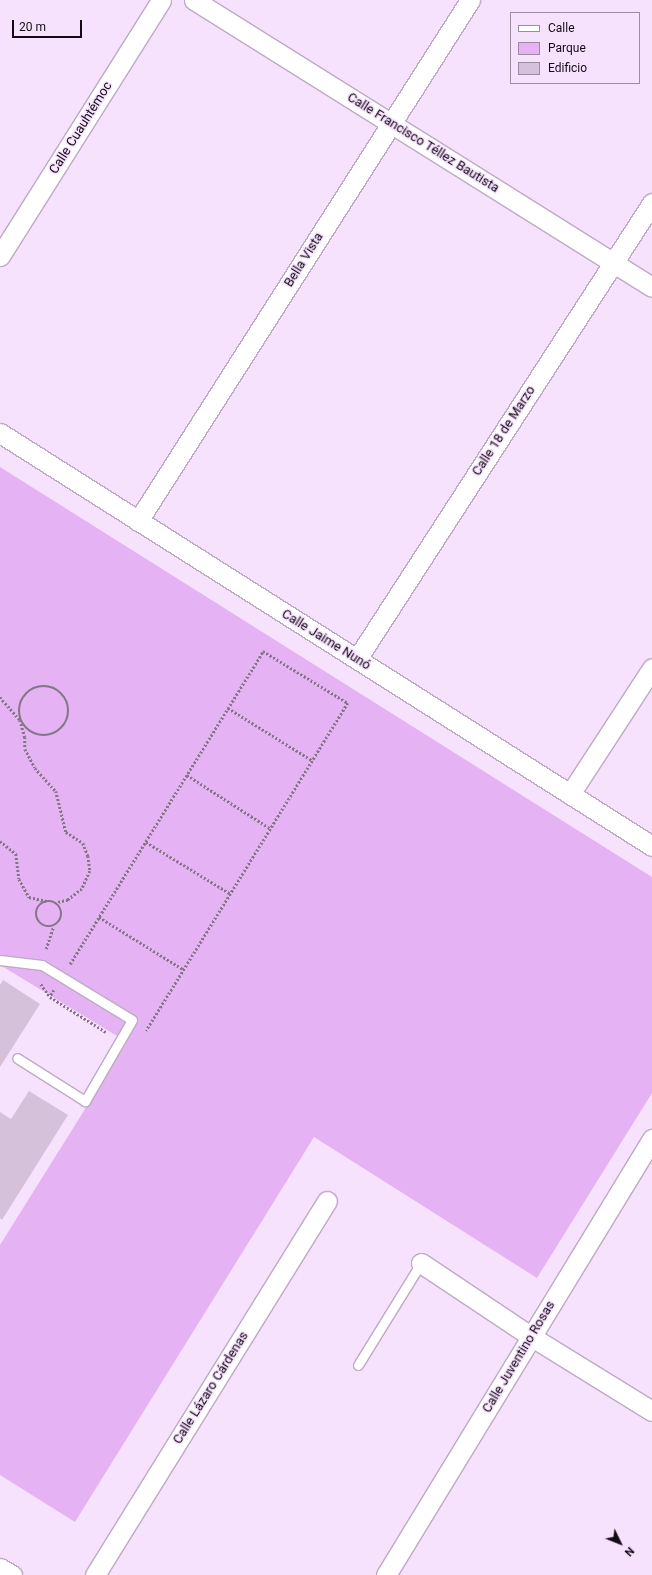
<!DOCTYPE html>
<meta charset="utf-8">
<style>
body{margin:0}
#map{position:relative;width:652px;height:1575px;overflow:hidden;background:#f7e2fd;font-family:Roboto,sans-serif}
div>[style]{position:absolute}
.green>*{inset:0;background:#e5b3f3}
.building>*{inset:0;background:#d6c1db}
.path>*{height:2.5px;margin-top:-1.25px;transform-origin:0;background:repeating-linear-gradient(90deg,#847688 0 2px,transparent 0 4px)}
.path>.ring{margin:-1.25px;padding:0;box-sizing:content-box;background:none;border:2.5px solid #847688;border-radius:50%}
.roads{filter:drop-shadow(1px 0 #beaac4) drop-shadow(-1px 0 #beaac4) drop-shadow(0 1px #beaac4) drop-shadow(0 -1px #beaac4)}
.lane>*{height:9px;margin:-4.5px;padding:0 4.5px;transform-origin:4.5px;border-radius:4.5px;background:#fff}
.street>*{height:19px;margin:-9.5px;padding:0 9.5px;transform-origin:9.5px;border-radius:9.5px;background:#fff}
span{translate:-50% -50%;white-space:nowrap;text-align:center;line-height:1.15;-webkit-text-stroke:3px #f7e2fd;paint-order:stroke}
.street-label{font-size:13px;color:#130c15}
.legend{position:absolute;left:510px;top:12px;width:130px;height:72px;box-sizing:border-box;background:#f7e2fd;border:1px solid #9c8ca0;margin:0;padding:5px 7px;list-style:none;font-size:12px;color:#130c15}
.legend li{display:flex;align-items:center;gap:8px;height:20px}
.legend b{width:20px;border:1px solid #9c8ca0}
.north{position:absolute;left:600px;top:1523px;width:40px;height:40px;-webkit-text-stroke:3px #f7e2fd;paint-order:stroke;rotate:133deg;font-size:11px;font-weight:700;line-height:16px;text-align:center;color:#130c15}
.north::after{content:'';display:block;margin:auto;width:14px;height:18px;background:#130c15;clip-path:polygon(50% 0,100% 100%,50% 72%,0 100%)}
.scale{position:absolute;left:12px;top:20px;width:70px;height:18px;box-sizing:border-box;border:2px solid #130c15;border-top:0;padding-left:5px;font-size:12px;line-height:14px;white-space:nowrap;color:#130c15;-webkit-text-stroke:3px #f7e2fd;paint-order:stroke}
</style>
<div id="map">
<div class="green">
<div style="clip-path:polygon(0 467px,652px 877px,652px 1093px,537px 1278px,314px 1137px,75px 1522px,0 1475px,0 1245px,127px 1042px,0 965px)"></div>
</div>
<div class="building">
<div style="clip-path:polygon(3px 980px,40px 1004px,0 1067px,0 985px)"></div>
<div style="clip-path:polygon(29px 1091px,68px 1115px,2px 1220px,0 1218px,0 1112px,11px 1119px)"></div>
</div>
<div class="path">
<div class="ring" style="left:19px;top:686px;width:47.5px;height:47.5px"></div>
<div style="left:0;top:697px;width:30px;rotate:49deg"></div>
<div style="left:20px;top:720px;width:18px;rotate:74deg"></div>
<div style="left:25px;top:737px;width:12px;rotate:90deg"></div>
<div style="left:25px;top:749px;width:21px;rotate:62deg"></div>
<div style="left:35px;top:768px;width:31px;rotate:48deg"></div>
<div style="left:56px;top:791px;width:42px;rotate:76.3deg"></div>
<div style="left:66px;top:832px;width:20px;rotate:33deg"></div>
<div style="left:83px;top:843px;width:14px;rotate:69deg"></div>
<div style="left:88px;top:856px;width:15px;rotate:82deg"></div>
<div style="left:90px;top:871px;width:20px;rotate:114deg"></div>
<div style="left:82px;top:889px;width:18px;rotate:142deg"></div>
<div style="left:68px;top:900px;width:12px;rotate:166deg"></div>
<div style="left:228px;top:708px;width:100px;rotate:31.9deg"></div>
<div style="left:187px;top:775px;width:100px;rotate:32.7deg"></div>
<div style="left:0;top:841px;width:21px;rotate:39deg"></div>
<div style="left:16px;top:854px;width:25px;rotate:83deg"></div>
<div style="left:19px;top:879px;width:21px;rotate:61deg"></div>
<div style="left:29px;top:897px;width:18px;rotate:13deg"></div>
<div style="left:146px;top:842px;width:100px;rotate:31.5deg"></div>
<div class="ring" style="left:36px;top:901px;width:23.5px;height:23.5px"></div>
<div style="left:99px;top:917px;width:100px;rotate:31.9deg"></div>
<div style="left:46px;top:949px;width:23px;rotate:-72deg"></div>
<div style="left:70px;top:964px;width:368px;rotate:-58.3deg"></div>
<div style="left:263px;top:651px;width:100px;rotate:31.5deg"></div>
<div style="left:348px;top:703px;width:385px;rotate:121.6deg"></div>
<div style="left:41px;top:984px;width:16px;rotate:55deg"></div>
<div style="left:54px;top:990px;width:8px;rotate:120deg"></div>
<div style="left:50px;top:997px;width:66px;rotate:32deg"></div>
</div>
<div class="roads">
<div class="lane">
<div style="left:0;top:960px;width:42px;rotate:6.8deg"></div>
<div style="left:42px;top:965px;width:105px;rotate:31.4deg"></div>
<div style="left:132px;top:1020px;width:94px;rotate:120.1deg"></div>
<div style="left:85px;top:1101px;width:80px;rotate:-147.7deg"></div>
<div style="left:358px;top:1365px;width:120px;rotate:-58.3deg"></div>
</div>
<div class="street">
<div style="left:194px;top:0;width:540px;rotate:32.07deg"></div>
<div style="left:0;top:256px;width:302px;rotate:-57.8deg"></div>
<div style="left:0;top:433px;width:772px;rotate:32.35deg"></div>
<div style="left:138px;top:521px;width:618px;rotate:-57.49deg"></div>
<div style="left:357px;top:659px;width:543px;rotate:-57.1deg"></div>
<div style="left:570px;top:794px;width:150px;rotate:-56.9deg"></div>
<div style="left:421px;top:1263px;width:133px;rotate:33.7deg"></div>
<div style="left:532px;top:1337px;width:141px;rotate:31.7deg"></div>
<div style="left:0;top:1568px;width:14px;rotate:30deg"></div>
<div style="left:95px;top:1575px;width:440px;rotate:-58.2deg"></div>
<div style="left:386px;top:1575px;width:511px;rotate:-58.61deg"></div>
</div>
</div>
<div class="street-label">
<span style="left:81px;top:128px;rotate:-58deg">Calle Cuauhtémoc</span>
<span style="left:423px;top:143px;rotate:32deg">Calle Francisco Téllez Bautista</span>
<span style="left:304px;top:260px;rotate:-58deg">Bella Vista</span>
<span style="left:504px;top:431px;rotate:-57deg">Calle 18 de Marzo</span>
<span style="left:326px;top:640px;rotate:32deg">Calle Jaime Nunó</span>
<span style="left:519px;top:1357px;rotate:-59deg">Calle Juventino Rosas</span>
<span style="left:211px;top:1388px;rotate:-58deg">Calle Lázaro Cárdenas</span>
</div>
<ul class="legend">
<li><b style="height:5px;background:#fff"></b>Calle</li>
<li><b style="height:11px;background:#e5b3f3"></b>Parque</li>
<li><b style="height:11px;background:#d6c1db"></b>Edificio</li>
</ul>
<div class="north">N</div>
<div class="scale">20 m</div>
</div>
